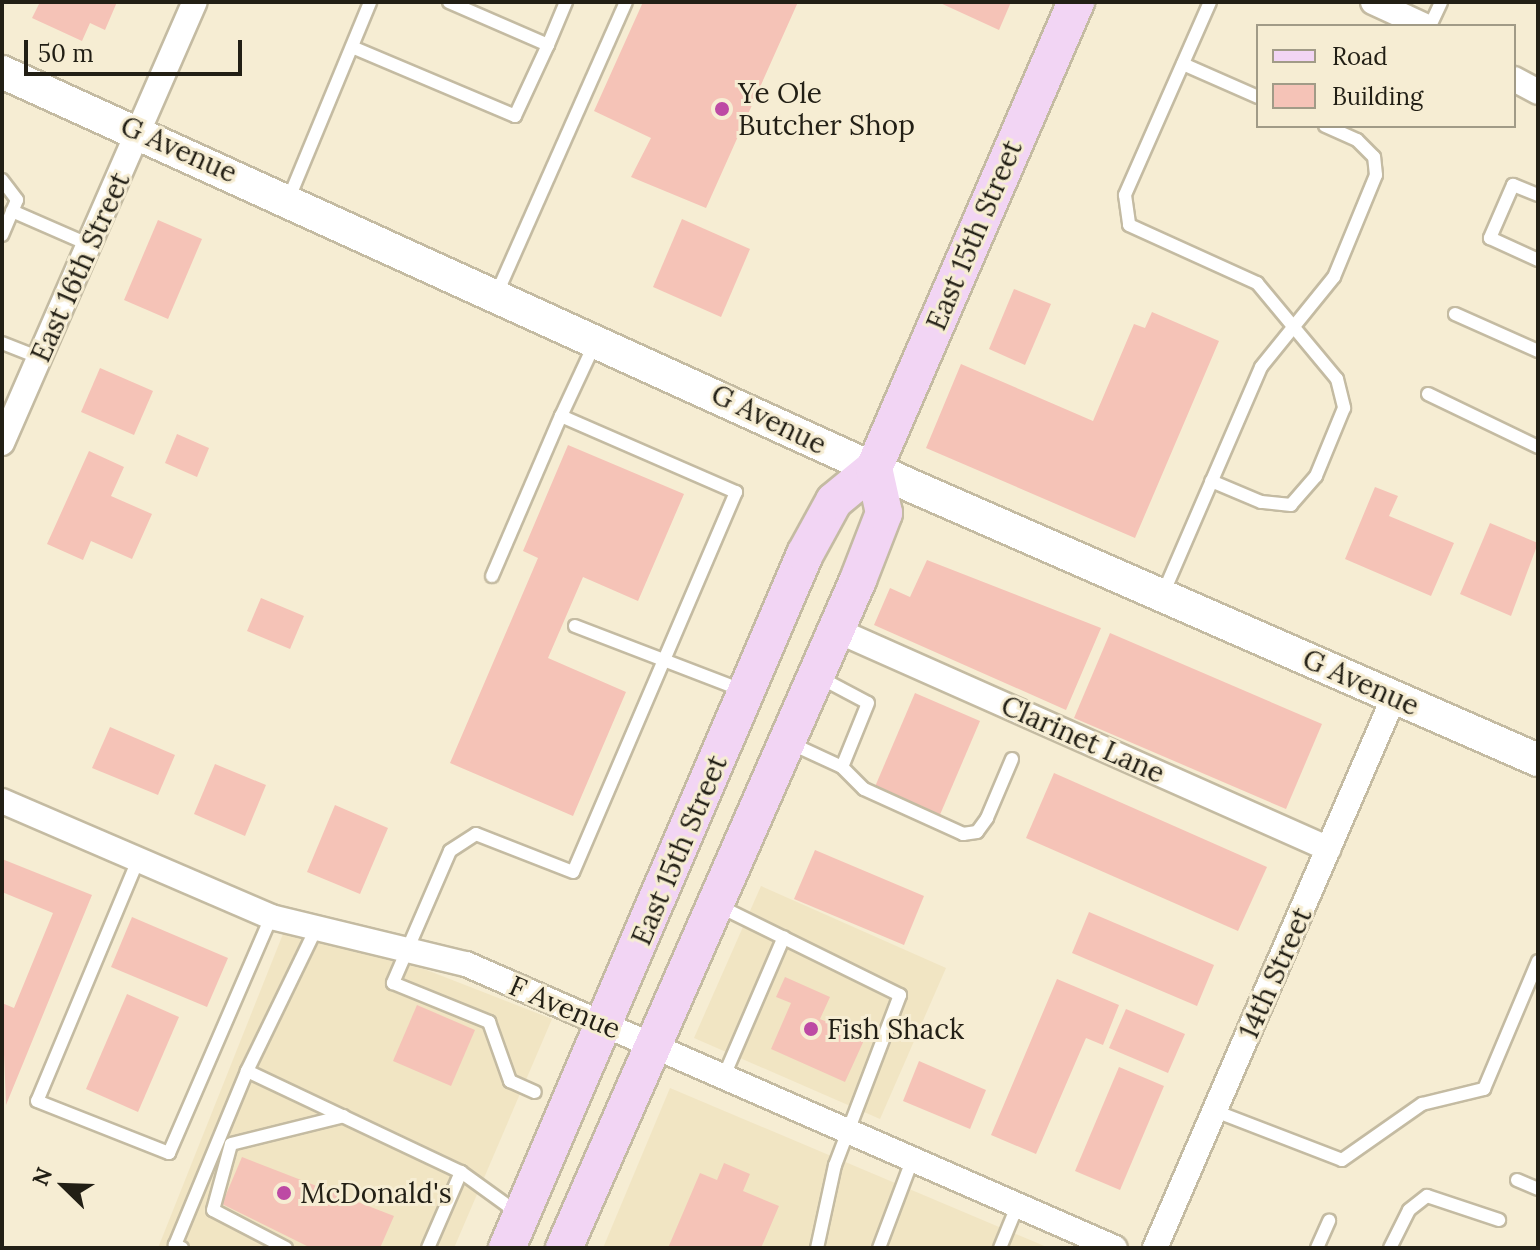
<!DOCTYPE html>
<style>
body{margin:0}
#map{position:relative;width:1540px;height:1250px;overflow:hidden;background:#f6edd3;font-family:Lora,serif}
div>[style]{position:absolute}
.built>*{inset:0;background:#f1e5c3}
.building>*{inset:0;background:#f5c3b7}
.roads{filter:drop-shadow(2px 0 #c4bba2) drop-shadow(-2px 0 #c4bba2) drop-shadow(0 2px #c4bba2) drop-shadow(0 -2px #c4bba2)}
.service>*{height:12px;margin:-6px;padding:0 6px;transform-origin:6px;border-radius:6px;background:#fff}
.minor>*{height:24px;margin:-12px;padding:0 12px;transform-origin:12px;border-radius:12px;background:#fff}
.tertiary>*{height:32px;margin:-16px;padding:0 16px;transform-origin:16px;border-radius:16px;background:#fff}
.secondary>*{height:36px;margin:-18px;padding:0 18px;transform-origin:18px;border-radius:18px;background:#f2d5f4}
.dots>*{width:22px;height:22px;translate:-50% -50%;box-sizing:border-box;border:4px solid #f6edd3;border-radius:50%}
span{translate:-50% -50%;white-space:nowrap;text-align:center;line-height:1.15;-webkit-text-stroke:6px #f6edd3;paint-order:stroke}
.poi-label{font-size:28px;color:#221f15}
.left{translate:0 -50%;text-align:left}
.street-label{font-size:28px;color:#221f15}
.frame{position:absolute;inset:0;border:4px solid #221f15;pointer-events:none}
.legend{position:absolute;left:1256px;top:24px;width:260px;height:104px;box-sizing:border-box;background:#f6edd3;border:2px solid #a19b87;margin:0;padding:10px 14px;list-style:none;font-size:24px;color:#221f15}
.legend li{display:flex;align-items:center;gap:16px;height:40px}
.legend b{width:40px;border:2px solid #a19b87}
.north{position:absolute;left:24px;top:1146px;width:80px;height:80px;-webkit-text-stroke:6px #f6edd3;paint-order:stroke;rotate:293deg;font-size:22px;font-weight:700;line-height:32px;text-align:center;color:#221f15}
.north::after{content:'';display:block;margin:auto;width:28px;height:36px;background:#221f15;clip-path:polygon(50% 0,100% 100%,50% 72%,0 100%)}
.scale{position:absolute;left:24px;top:40px;width:218px;height:36px;box-sizing:border-box;border:4px solid #221f15;border-top:0;padding-left:10px;font-size:24px;line-height:28px;white-space:nowrap;color:#221f15;-webkit-text-stroke:6px #f6edd3;paint-order:stroke}
</style>
<div id="map">
<div class="built">
<div style="clip-path:polygon(761px 886px,946px 968px,880px 1119px,694px 1038px)"></div>
<div style="clip-path:polygon(283px 934px,424px 969px,552px 1019px,454px 1248px,158px 1248px)"></div>
<div style="clip-path:polygon(670px 1088px,1049px 1248px,603px 1248px)"></div>
</div>
<div class="building">
<div style="clip-path:polygon(40px 2px,117px 2px,105px 30px,90px 23px,82px 41px,32px 18px)"></div>
<div style="clip-path:polygon(643px 2px,798px 2px,706px 208px,631px 177px,651px 138px,594px 111px)"></div>
<div style="clip-path:polygon(938px 2px,1011px 2px,999px 30px)"></div>
<div style="clip-path:polygon(682px 219px,750px 249px,721px 317px,653px 287px)"></div>
<div style="clip-path:polygon(158px 220px,202px 239px,168px 319px,124px 300px)"></div>
<div style="clip-path:polygon(1014px 289px,1051px 304px,1025px 365px,989px 349px)"></div>
<div style="clip-path:polygon(1152px 312px,1219px 341px,1135px 538px,926px 448px,961px 364px,1093px 421px,1134px 324px,1145px 328px)"></div>
<div style="clip-path:polygon(100px 368px,153px 391px,134px 435px,81px 412px)"></div>
<div style="clip-path:polygon(177px 434px,209px 448px,197px 477px,165px 463px)"></div>
<div style="clip-path:polygon(568px 445px,684px 494px,638px 601px,583px 577px,548px 658px,626px 692px,573px 816px,450px 763px,538px 558px,523px 551px)"></div>
<div style="clip-path:polygon(89px 451px,124px 467px,111px 496px,152px 514px,132px 559px,91px 541px,83px 560px,47px 544px)"></div>
<div style="clip-path:polygon(1375px 487px,1398px 496px,1389px 516px,1454px 543px,1431px 596px,1345px 559px)"></div>
<div style="clip-path:polygon(1490px 523px,1538px 543px,1511px 616px,1460px 594px)"></div>
<div style="clip-path:polygon(927px 560px,1101px 628px,1066px 710px,874px 625px,890px 588px,910px 597px)"></div>
<div style="clip-path:polygon(261px 598px,304px 616px,290px 649px,247px 631px)"></div>
<div style="clip-path:polygon(1110px 633px,1322px 724px,1286px 809px,1074px 718px)"></div>
<div style="clip-path:polygon(915px 693px,980px 721px,939px 817px,874px 789px)"></div>
<div style="clip-path:polygon(110px 727px,175px 755px,158px 795px,92px 768px)"></div>
<div style="clip-path:polygon(215px 764px,266px 785px,245px 836px,194px 814px)"></div>
<div style="clip-path:polygon(1054px 773px,1267px 867px,1238px 931px,1026px 838px)"></div>
<div style="clip-path:polygon(335px 805px,388px 828px,360px 894px,307px 872px)"></div>
<div style="clip-path:polygon(815px 850px,924px 896px,904px 945px,794px 899px)"></div>
<div style="clip-path:polygon(2px 859px,92px 895px,6px 1105px,2px 1003px,14px 1008px,53px 913px,2px 892px)"></div>
<div style="clip-path:polygon(1089px 912px,1214px 965px,1197px 1006px,1072px 953px)"></div>
<div style="clip-path:polygon(132px 917px,228px 958px,207px 1007px,111px 967px)"></div>
<div style="clip-path:polygon(785px 977px,830px 997px,820px 1019px,865px 1038px,845px 1082px,771px 1049px,791px 1003px,776px 997px)"></div>
<div style="clip-path:polygon(1057px 979px,1119px 1005px,1103px 1045px,1086px 1038px,1036px 1154px,991px 1135px)"></div>
<div style="clip-path:polygon(127px 994px,179px 1017px,138px 1112px,86px 1089px)"></div>
<div style="clip-path:polygon(417px 1005px,475px 1030px,451px 1086px,393px 1061px)"></div>
<div style="clip-path:polygon(1126px 1009px,1185px 1034px,1168px 1073px,1109px 1048px)"></div>
<div style="clip-path:polygon(919px 1061px,986px 1090px,970px 1129px,903px 1101px)"></div>
<div style="clip-path:polygon(1119px 1067px,1164px 1086px,1120px 1190px,1075px 1171px)"></div>
<div style="clip-path:polygon(242px 1157px,394px 1216px,380px 1248px,311px 1248px,222px 1204px)"></div>
<div style="clip-path:polygon(724px 1163px,750px 1174px,743px 1191px,779px 1206px,761px 1248px,668px 1248px,700px 1173px,717px 1180px)"></div>
</div>
<div class="roads">
<div class="service">
<div style="left:449px;top:2px;width:108px;rotate:23.5deg"></div>
<div style="left:548px;top:45px;width:47px;rotate:-67.3deg"></div>
<div style="left:1210px;top:2px;width:211px;rotate:113.8deg"></div>
<div style="left:1125px;top:195px;width:30px;rotate:82deg"></div>
<div style="left:1129px;top:225px;width:141px;rotate:24.4deg"></div>
<div style="left:1257px;top:283px;width:125px;rotate:50.2deg"></div>
<div style="left:1337px;top:379px;width:30px;rotate:76deg"></div>
<div style="left:1344px;top:408px;width:74px;rotate:112.4deg"></div>
<div style="left:1316px;top:476px;width:38px;rotate:131deg"></div>
<div style="left:1291px;top:505px;width:30px;rotate:-174deg"></div>
<div style="left:1261px;top:502px;width:54px;rotate:-157.2deg"></div>
<div style="left:1430px;top:26px;width:26px;rotate:-65deg"></div>
<div style="left:352px;top:47px;width:177px;rotate:22.9deg"></div>
<div style="left:515px;top:116px;width:78px;rotate:-65.1deg"></div>
<div style="left:1183px;top:64px;width:82px;rotate:23.7deg"></div>
<div style="left:2px;top:180px;width:25px;rotate:53deg"></div>
<div style="left:17px;top:200px;width:38px;rotate:113deg"></div>
<div style="left:1538px;top:195px;width:27px;rotate:-158deg"></div>
<div style="left:1513px;top:185px;width:58px;rotate:113.5deg"></div>
<div style="left:1490px;top:238px;width:53px;rotate:24.6deg"></div>
<div style="left:289px;top:198px;width:212px;rotate:-67.5deg"></div>
<div style="left:12px;top:211px;width:85px;rotate:23.6deg"></div>
<div style="left:497px;top:293px;width:318px;rotate:-66.1deg"></div>
<div style="left:1455px;top:314px;width:91px;rotate:24deg"></div>
<div style="left:2px;top:343px;width:41px;rotate:21.5deg"></div>
<div style="left:1428px;top:394px;width:122px;rotate:25.7deg"></div>
<div style="left:561px;top:416px;width:81px;rotate:-65deg"></div>
<div style="left:492px;top:576px;width:174px;rotate:-66.7deg"></div>
<div style="left:561px;top:416px;width:191px;rotate:23.5deg"></div>
<div style="left:736px;top:492px;width:413px;rotate:113.2deg"></div>
<div style="left:573px;top:872px;width:104px;rotate:-158.6deg"></div>
<div style="left:476px;top:834px;width:31px;rotate:147deg"></div>
<div style="left:450px;top:851px;width:144px;rotate:113.4deg"></div>
<div style="left:393px;top:983px;width:104px;rotate:22.1deg"></div>
<div style="left:489px;top:1022px;width:63px;rotate:70.4deg"></div>
<div style="left:510px;top:1081px;width:27px;rotate:24deg"></div>
<div style="left:1162px;top:596px;width:249px;rotate:-66.6deg"></div>
<div style="left:1261px;top:367px;width:116px;rotate:-51deg"></div>
<div style="left:1334px;top:277px;width:110px;rotate:-67.6deg"></div>
<div style="left:1376px;top:175px;width:18px;rotate:-96deg"></div>
<div style="left:1374px;top:157px;width:24px;rotate:-135deg"></div>
<div style="left:1357px;top:140px;width:35px;rotate:-156deg"></div>
<div style="left:575px;top:626px;width:181px;rotate:21deg"></div>
<div style="left:819px;top:677px;width:55px;rotate:28deg"></div>
<div style="left:868px;top:703px;width:69px;rotate:112.1deg"></div>
<div style="left:790px;top:743px;width:57px;rotate:24.8deg"></div>
<div style="left:842px;top:767px;width:31px;rotate:45deg"></div>
<div style="left:864px;top:789px;width:109px;rotate:24.4deg"></div>
<div style="left:963px;top:834px;width:14px;rotate:-8deg"></div>
<div style="left:977px;top:832px;width:17px;rotate:-54deg"></div>
<div style="left:987px;top:818px;width:64px;rotate:-67deg"></div>
<div style="left:138px;top:860px;width:261px;rotate:112.7deg"></div>
<div style="left:37px;top:1101px;width:142px;rotate:21.5deg"></div>
<div style="left:169px;top:1153px;width:257px;rotate:-66.6deg"></div>
<div style="left:717px;top:905px;width:204px;rotate:26.2deg"></div>
<div style="left:900px;top:995px;width:182px;rotate:110.9deg"></div>
<div style="left:835px;top:1165px;width:85px;rotate:102.2deg"></div>
<div style="left:247px;top:1071px;width:237px;rotate:25.3deg"></div>
<div style="left:461px;top:1172px;width:72px;rotate:35.9deg"></div>
<div style="left:724px;top:1076px;width:151px;rotate:-66.7deg"></div>
<div style="left:1215px;top:1111px;width:136px;rotate:21.1deg"></div>
<div style="left:1342px;top:1160px;width:98px;rotate:-35deg"></div>
<div style="left:1422px;top:1104px;width:64px;rotate:-13.6deg"></div>
<div style="left:1484px;top:1089px;width:139px;rotate:-67.1deg"></div>
<div style="left:1517px;top:1180px;width:23px;rotate:23deg"></div>
<div style="left:182px;top:1248px;width:8px;rotate:-157deg"></div>
<div style="left:175px;top:1245px;width:188px;rotate:-67.5deg"></div>
<div style="left:247px;top:1071px;width:158px;rotate:-64.1deg"></div>
<div style="left:286px;top:1248px;width:82px;rotate:-152.5deg"></div>
<div style="left:213px;top:1210px;width:68px;rotate:-74.7deg"></div>
<div style="left:231px;top:1144px;width:116px;rotate:-13.9deg"></div>
<div style="left:428px;top:1248px;width:83px;rotate:-66.5deg"></div>
<div style="left:879px;top:1248px;width:96px;rotate:-69.3deg"></div>
<div style="left:1000px;top:1248px;width:48px;rotate:-67.8deg"></div>
<div style="left:1317px;top:1248px;width:30px;rotate:-66deg"></div>
<div style="left:1390px;top:1248px;width:42px;rotate:-63.4deg"></div>
<div style="left:1409px;top:1210px;width:23px;rotate:-38deg"></div>
<div style="left:1427px;top:1196px;width:76px;rotate:18.4deg"></div>
</div>
<div class="minor">
<div style="left:1373px;top:2px;width:57px;rotate:24.8deg"></div>
<div style="left:1514px;top:79px;width:27px;rotate:28deg"></div>
<div style="left:2px;top:443px;width:481px;rotate:-66.4deg"></div>
<div style="left:836px;top:630px;width:539px;rotate:23.95deg"></div>
<div style="left:2px;top:801px;width:293px;rotate:23.3deg"></div>
<div style="left:271px;top:917px;width:201px;rotate:13.6deg"></div>
<div style="left:466px;top:964px;width:708px;rotate:23.63deg"></div>
<div style="left:1155px;top:1248px;width:601px;rotate:-66.55deg"></div>
</div>
<div class="tertiary">
<div style="left:2px;top:72px;width:1002px;rotate:24.47deg"></div>
<div style="left:914px;top:487px;width:681px;rotate:23.63deg"></div>
</div>
<div class="secondary">
<div style="left:507px;top:1248px;width:755px;rotate:-66.76deg"></div>
<div style="left:805px;top:554px;width:60px;rotate:-61.3deg"></div>
<div style="left:834px;top:501px;width:52px;rotate:-39.5deg"></div>
<div style="left:874px;top:468px;width:508px;rotate:-66.56deg"></div>
<div style="left:564px;top:1248px;width:730px;rotate:-66.24deg"></div>
<div style="left:858px;top:580px;width:72px;rotate:-68.8deg"></div>
<div style="left:884px;top:513px;width:46px;rotate:-102.5deg"></div>
</div>
</div>
<div class="dots">
<div style="left:722px;top:109px;background:#bd4aa4"></div>
<div style="left:811px;top:1029px;background:#bd4aa4"></div>
<div style="left:284px;top:1193px;background:#bd4aa4"></div>
</div>
<div class="poi-label">
<span class="left" style="left:738px;top:109px">Ye Ole<br>Butcher Shop</span>
<span class="left" style="left:827px;top:1029px">Fish Shack</span>
<span class="left" style="left:300px;top:1193px">McDonald's</span>
</div>
<div class="street-label">
<span style="left:179px;top:149px;rotate:24deg">G Avenue</span>
<span style="left:974px;top:235px;rotate:-67deg">East 15th Street</span>
<span style="left:80px;top:267px;rotate:-66deg">East 16th Street</span>
<span style="left:769px;top:419px;rotate:26deg">G Avenue</span>
<span style="left:1361px;top:682px;rotate:24deg">G Avenue</span>
<span style="left:1083px;top:739px;rotate:24deg">Clarinet Lane</span>
<span style="left:679px;top:850px;rotate:-67deg">East 15th Street</span>
<span style="left:1275px;top:973px;rotate:-66deg">14th Street</span>
<span style="left:565px;top:1007px;rotate:23deg">F Avenue</span>
</div>
<div class="frame"></div>
<ul class="legend">
<li><b style="height:10px;background:#f2d5f4"></b>Road</li>
<li><b style="height:22px;background:#f5c3b7"></b>Building</li>
</ul>
<div class="north">N</div>
<div class="scale">50 m</div>
</div>
